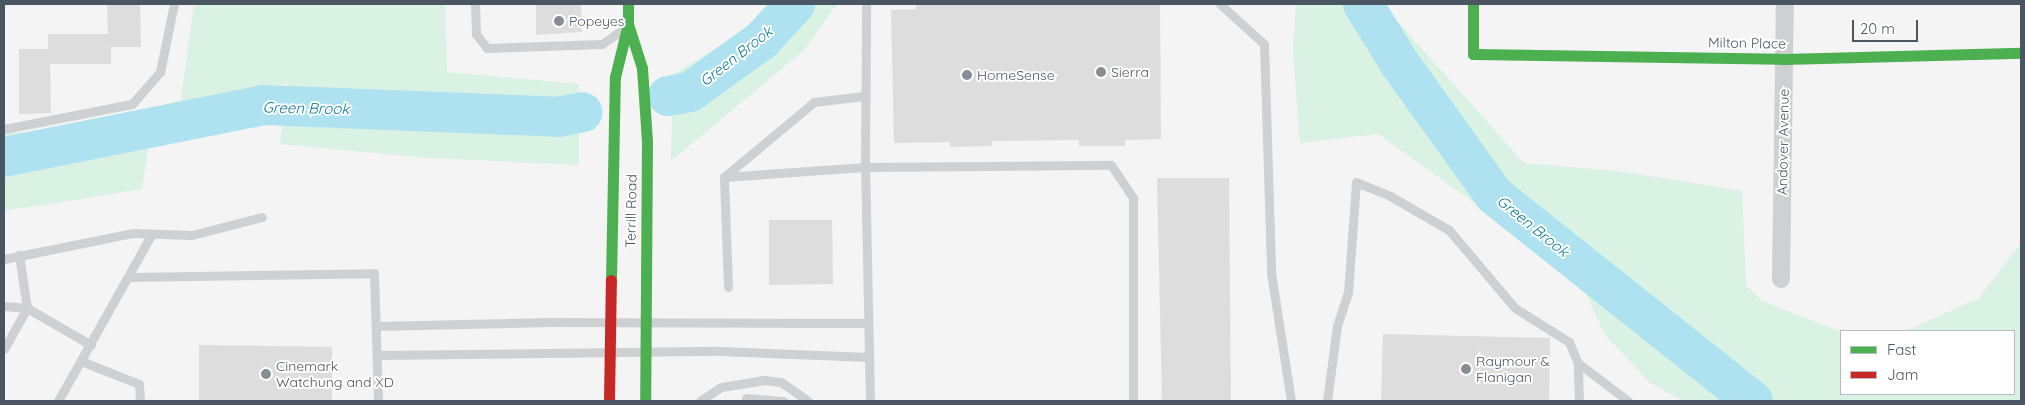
<!DOCTYPE html>
<style>
body{margin:0}
#map{position:relative;width:2025px;height:405px;overflow:hidden;background:#f4f4f4;font-family:Quicksand,sans-serif}
div>[style]{position:absolute}
.green>*{inset:0;background:#d9f2e3}
.river>*{height:40px;margin:-20px;padding:0 20px;transform-origin:20px;border-radius:20px;background:#aee2f0}
.building>*{inset:0;background:#ddddde}
.lane>*{height:9px;margin:-4.5px;padding:0 4.5px;transform-origin:4.5px;border-radius:4.5px;background:#ced0d2}
.street>*{height:18px;margin:-9px;padding:0 9px;transform-origin:9px;border-radius:9px;background:#ced0d2}
.fast>*{height:11px;margin:-5.5px;padding:0 5.5px;transform-origin:5.5px;border-radius:5.5px;background:#4caf50}
.jam>*{height:11px;margin:-5.5px;padding:0 5.5px;transform-origin:5.5px;border-radius:5.5px;background:#c62828}
.dots>*{width:14px;height:14px;translate:-50% -50%;box-sizing:border-box;border:2px solid #fff;border-radius:50%}
span{translate:-50% -50%;white-space:nowrap;text-align:center;line-height:1.15;-webkit-text-stroke:4px #fff;paint-order:stroke}
.poi-label{font-size:14px;color:#4a5661}
.left{translate:0 -50%;text-align:left}
.street-label{font-size:14px;color:#4a5661}
.water-label{font-size:15px;color:#0c7c9b;font-style:italic}
.frame{position:absolute;inset:0;border:5px solid #4a5661;pointer-events:none}
.legend{position:absolute;left:1840px;top:330px;width:175px;height:65px;box-sizing:border-box;background:#fff;border:1px solid #b7bbc0;margin:0;padding:6px 9px;list-style:none;font-size:15px;color:#4a5661}
.legend li{display:flex;align-items:center;gap:10px;height:25px}
.legend b{width:25px;border:1px solid #b7bbc0}
.scale{position:absolute;left:1852px;top:20px;width:66px;height:22px;box-sizing:border-box;border:2px solid #4a5661;border-top:0;padding-left:6px;font-size:15px;line-height:18px;white-space:nowrap;color:#4a5661;-webkit-text-stroke:4px #fff;paint-order:stroke}
</style>
<div id="map">
<div class="green">
<div style="clip-path:polygon(194px 4px,445px 4px,447px 72px,579px 84px,579px 165px,429px 158px,280px 144px,288px 83px,180px 106px)"></div>
<div style="clip-path:polygon(769px 4px,837px 4px,804px 50px,671px 161px,673px 74px,750px 28px)"></div>
<div style="clip-path:polygon(1296px 4px,1382px 4px,1524px 163px,1617px 171px,1742px 191px,1746px 285px,1762px 301px,1841px 332px,1841px 394px,2014px 394px,2014px 331px,1875px 331px,1908px 330px,1979px 298px,2021px 243px,2021px 401px,1683px 401px,1650px 383px,1605px 335px,1579px 278px,1378px 134px,1300px 143px,1293px 52px)"></div>
<div style="clip-path:polygon(153px 115px,142px 189px,4px 211px,4px 132px,47px 132px)"></div>
</div>
<div class="river">
<div style="left:1363px;top:4px;width:70px;rotate:58.3deg"></div>
<div style="left:1400px;top:64px;width:161px;rotate:54.3deg"></div>
<div style="left:1494px;top:195px;width:331px;rotate:38.5deg"></div>
<div style="left:668px;top:96px;width:22px;rotate:-10deg"></div>
<div style="left:690px;top:92px;width:89px;rotate:-35.8deg"></div>
<div style="left:762px;top:40px;width:49px;rotate:-47.5deg"></div>
<div style="left:4px;top:157px;width:265px;rotate:-11.3deg"></div>
<div style="left:264px;top:105px;width:294px;rotate:2.3deg"></div>
<div style="left:558px;top:117px;width:25px;rotate:-11deg"></div>
</div>
<div class="building">
<div style="clip-path:polygon(107px 4px,140px 4px,141px 47px,111px 47px,111px 64px,50px 64px,51px 113px,19px 114px,19px 49px,48px 49px,48px 34px,108px 34px)"></div>
<div style="clip-path:polygon(536px 4px,581px 4px,582px 32px,536px 35px)"></div>
<div style="clip-path:polygon(916px 4px,1160px 4px,1161px 139px,1125px 140px,1125px 146px,1079px 146px,1079px 140px,992px 141px,992px 146px,950px 147px,950px 142px,894px 143px,891px 10px,916px 9px)"></div>
<div style="clip-path:polygon(1157px 178px,1229px 178px,1231px 401px,1162px 401px)"></div>
<div style="clip-path:polygon(769px 220px,832px 220px,833px 284px,769px 285px)"></div>
<div style="clip-path:polygon(1383px 334px,1550px 338px,1549px 401px,1381px 401px)"></div>
<div style="clip-path:polygon(199px 345px,332px 347px,332px 401px,199px 401px)"></div>
</div>
<div class="lane">
<div style="left:475px;top:4px;width:30px;rotate:88deg"></div>
<div style="left:476px;top:34px;width:18px;rotate:52deg"></div>
<div style="left:487px;top:48px;width:115px;rotate:-2deg"></div>
<div style="left:602px;top:44px;width:21px;rotate:-35deg"></div>
<div style="left:1220px;top:4px;width:59px;rotate:42.3deg"></div>
<div style="left:1264px;top:44px;width:229px;rotate:88.2deg"></div>
<div style="left:1271px;top:273px;width:130px;rotate:81.1deg"></div>
<div style="left:4px;top:129px;width:130px;rotate:-11.1deg"></div>
<div style="left:132px;top:104px;width:43px;rotate:-48.8deg"></div>
<div style="left:160px;top:72px;width:69px;rotate:-78.4deg"></div>
<div style="left:724px;top:177px;width:141px;rotate:-4.1deg"></div>
<div style="left:865px;top:167px;width:163px;rotate:-89.6deg"></div>
<div style="left:4px;top:259px;width:132px;rotate:-11.4deg"></div>
<div style="left:133px;top:233px;width:59px;rotate:1.9deg"></div>
<div style="left:192px;top:235px;width:72px;rotate:-14.4deg"></div>
<div style="left:130px;top:277px;width:244px;rotate:-0.9deg"></div>
<div style="left:374px;top:273px;width:128px;rotate:88.2deg"></div>
<div style="left:728px;top:287px;width:110px;rotate:-92.1deg"></div>
<div style="left:724px;top:177px;width:117px;rotate:-39.8deg"></div>
<div style="left:814px;top:102px;width:50px;rotate:-6.8deg"></div>
<div style="left:4px;top:306px;width:23px;rotate:5deg"></div>
<div style="left:27px;top:308px;width:74px;rotate:30deg"></div>
<div style="left:376px;top:326px;width:173px;rotate:-1.3deg"></div>
<div style="left:549px;top:322px;width:318px;rotate:0.2deg"></div>
<div style="left:4px;top:349px;width:47px;rotate:-60.7deg"></div>
<div style="left:27px;top:308px;width:54px;rotate:-98.6deg"></div>
<div style="left:377px;top:355px;width:342px;rotate:-0.7deg"></div>
<div style="left:719px;top:351px;width:150px;rotate:2.3deg"></div>
<div style="left:81px;top:361px;width:62px;rotate:21.6deg"></div>
<div style="left:139px;top:384px;width:17px;rotate:87deg"></div>
<div style="left:746px;top:398px;width:38px;rotate:5deg"></div>
<div style="left:58px;top:401px;width:190px;rotate:-60.7deg"></div>
<div style="left:700px;top:401px;width:25px;rotate:-34deg"></div>
<div style="left:721px;top:387px;width:44px;rotate:-9.2deg"></div>
<div style="left:764px;top:380px;width:17px;rotate:7deg"></div>
<div style="left:781px;top:382px;width:33px;rotate:35deg"></div>
<div style="left:870px;top:401px;width:234px;rotate:-91.2deg"></div>
<div style="left:865px;top:167px;width:246px;rotate:-0.5deg"></div>
<div style="left:1111px;top:165px;width:40px;rotate:56deg"></div>
<div style="left:1133px;top:198px;width:203px;rotate:90deg"></div>
<div style="left:1327px;top:401px;width:76px;rotate:-82.4deg"></div>
<div style="left:1337px;top:326px;width:36px;rotate:-72deg"></div>
<div style="left:1348px;top:292px;width:110px;rotate:-85.8deg"></div>
<div style="left:1356px;top:182px;width:37px;rotate:22deg"></div>
<div style="left:1390px;top:196px;width:68px;rotate:30deg"></div>
<div style="left:1449px;top:230px;width:102px;rotate:49.8deg"></div>
<div style="left:1515px;top:308px;width:64px;rotate:32.2deg"></div>
<div style="left:1569px;top:342px;width:23px;rotate:67deg"></div>
<div style="left:1579px;top:401px;width:38px;rotate:-92deg"></div>
<div style="left:1578px;top:363px;width:63px;rotate:37.2deg"></div>
</div>
<div class="street">
<div style="left:1781px;top:279px;width:275px;rotate:-89.2deg"></div>
</div>
<div class="fast">
<div style="left:1473px;top:4px;width:50px;rotate:90deg"></div>
<div style="left:1473px;top:54px;width:311px;rotate:0.9deg"></div>
<div style="left:1784px;top:59px;width:237px;rotate:-1.5deg"></div>
<div style="left:628px;top:24px;width:46px;rotate:72.3deg"></div>
<div style="left:642px;top:68px;width:73px;rotate:86.1deg"></div>
<div style="left:647px;top:141px;width:260px;rotate:90.4deg"></div>
<div style="left:611px;top:280px;width:203px;rotate:-88.9deg"></div>
<div style="left:615px;top:77px;width:55px;rotate:-76.2deg"></div>
<div style="left:628px;top:24px;width:20px;rotate:-90deg"></div>
</div>
<div class="jam">
<div style="left:609px;top:401px;width:121px;rotate:-89.1deg"></div>
</div>
<div class="dots">
<div style="left:559px;top:21px;background:#868d94"></div>
<div style="left:1101px;top:72px;background:#868d94"></div>
<div style="left:967px;top:75px;background:#868d94"></div>
<div style="left:1466px;top:369px;background:#868d94"></div>
<div style="left:266px;top:374px;background:#868d94"></div>
</div>
<div class="poi-label">
<span class="left" style="left:569px;top:21px">Popeyes</span>
<span class="left" style="left:1111px;top:72px">Sierra</span>
<span class="left" style="left:977px;top:75px">HomeSense</span>
<span class="left" style="left:1476px;top:369px">Raymour &amp;<br>Flanigan</span>
<span class="left" style="left:276px;top:374px">Cinemark<br>Watchung and XD</span>
</div>
<div class="street-label">
<span style="left:1747px;top:43px;rotate:1deg">Milton Place</span>
<span style="left:1783px;top:142px;rotate:-89deg">Andover Avenue</span>
<span style="left:631px;top:211px;rotate:-89deg">Terrill Road</span>
</div>
<div class="water-label">
<span style="left:736px;top:56px;rotate:-38deg">Green Brook</span>
<span style="left:306px;top:108px;rotate:1deg">Green Brook</span>
<span style="left:1533px;top:226px;rotate:39deg">Green Brook</span>
</div>
<div class="frame"></div>
<ul class="legend">
<li><b style="height:6px;background:#4caf50"></b>Fast</li>
<li><b style="height:6px;background:#c62828"></b>Jam</li>
</ul>
<div class="scale">20 m</div>
</div>
